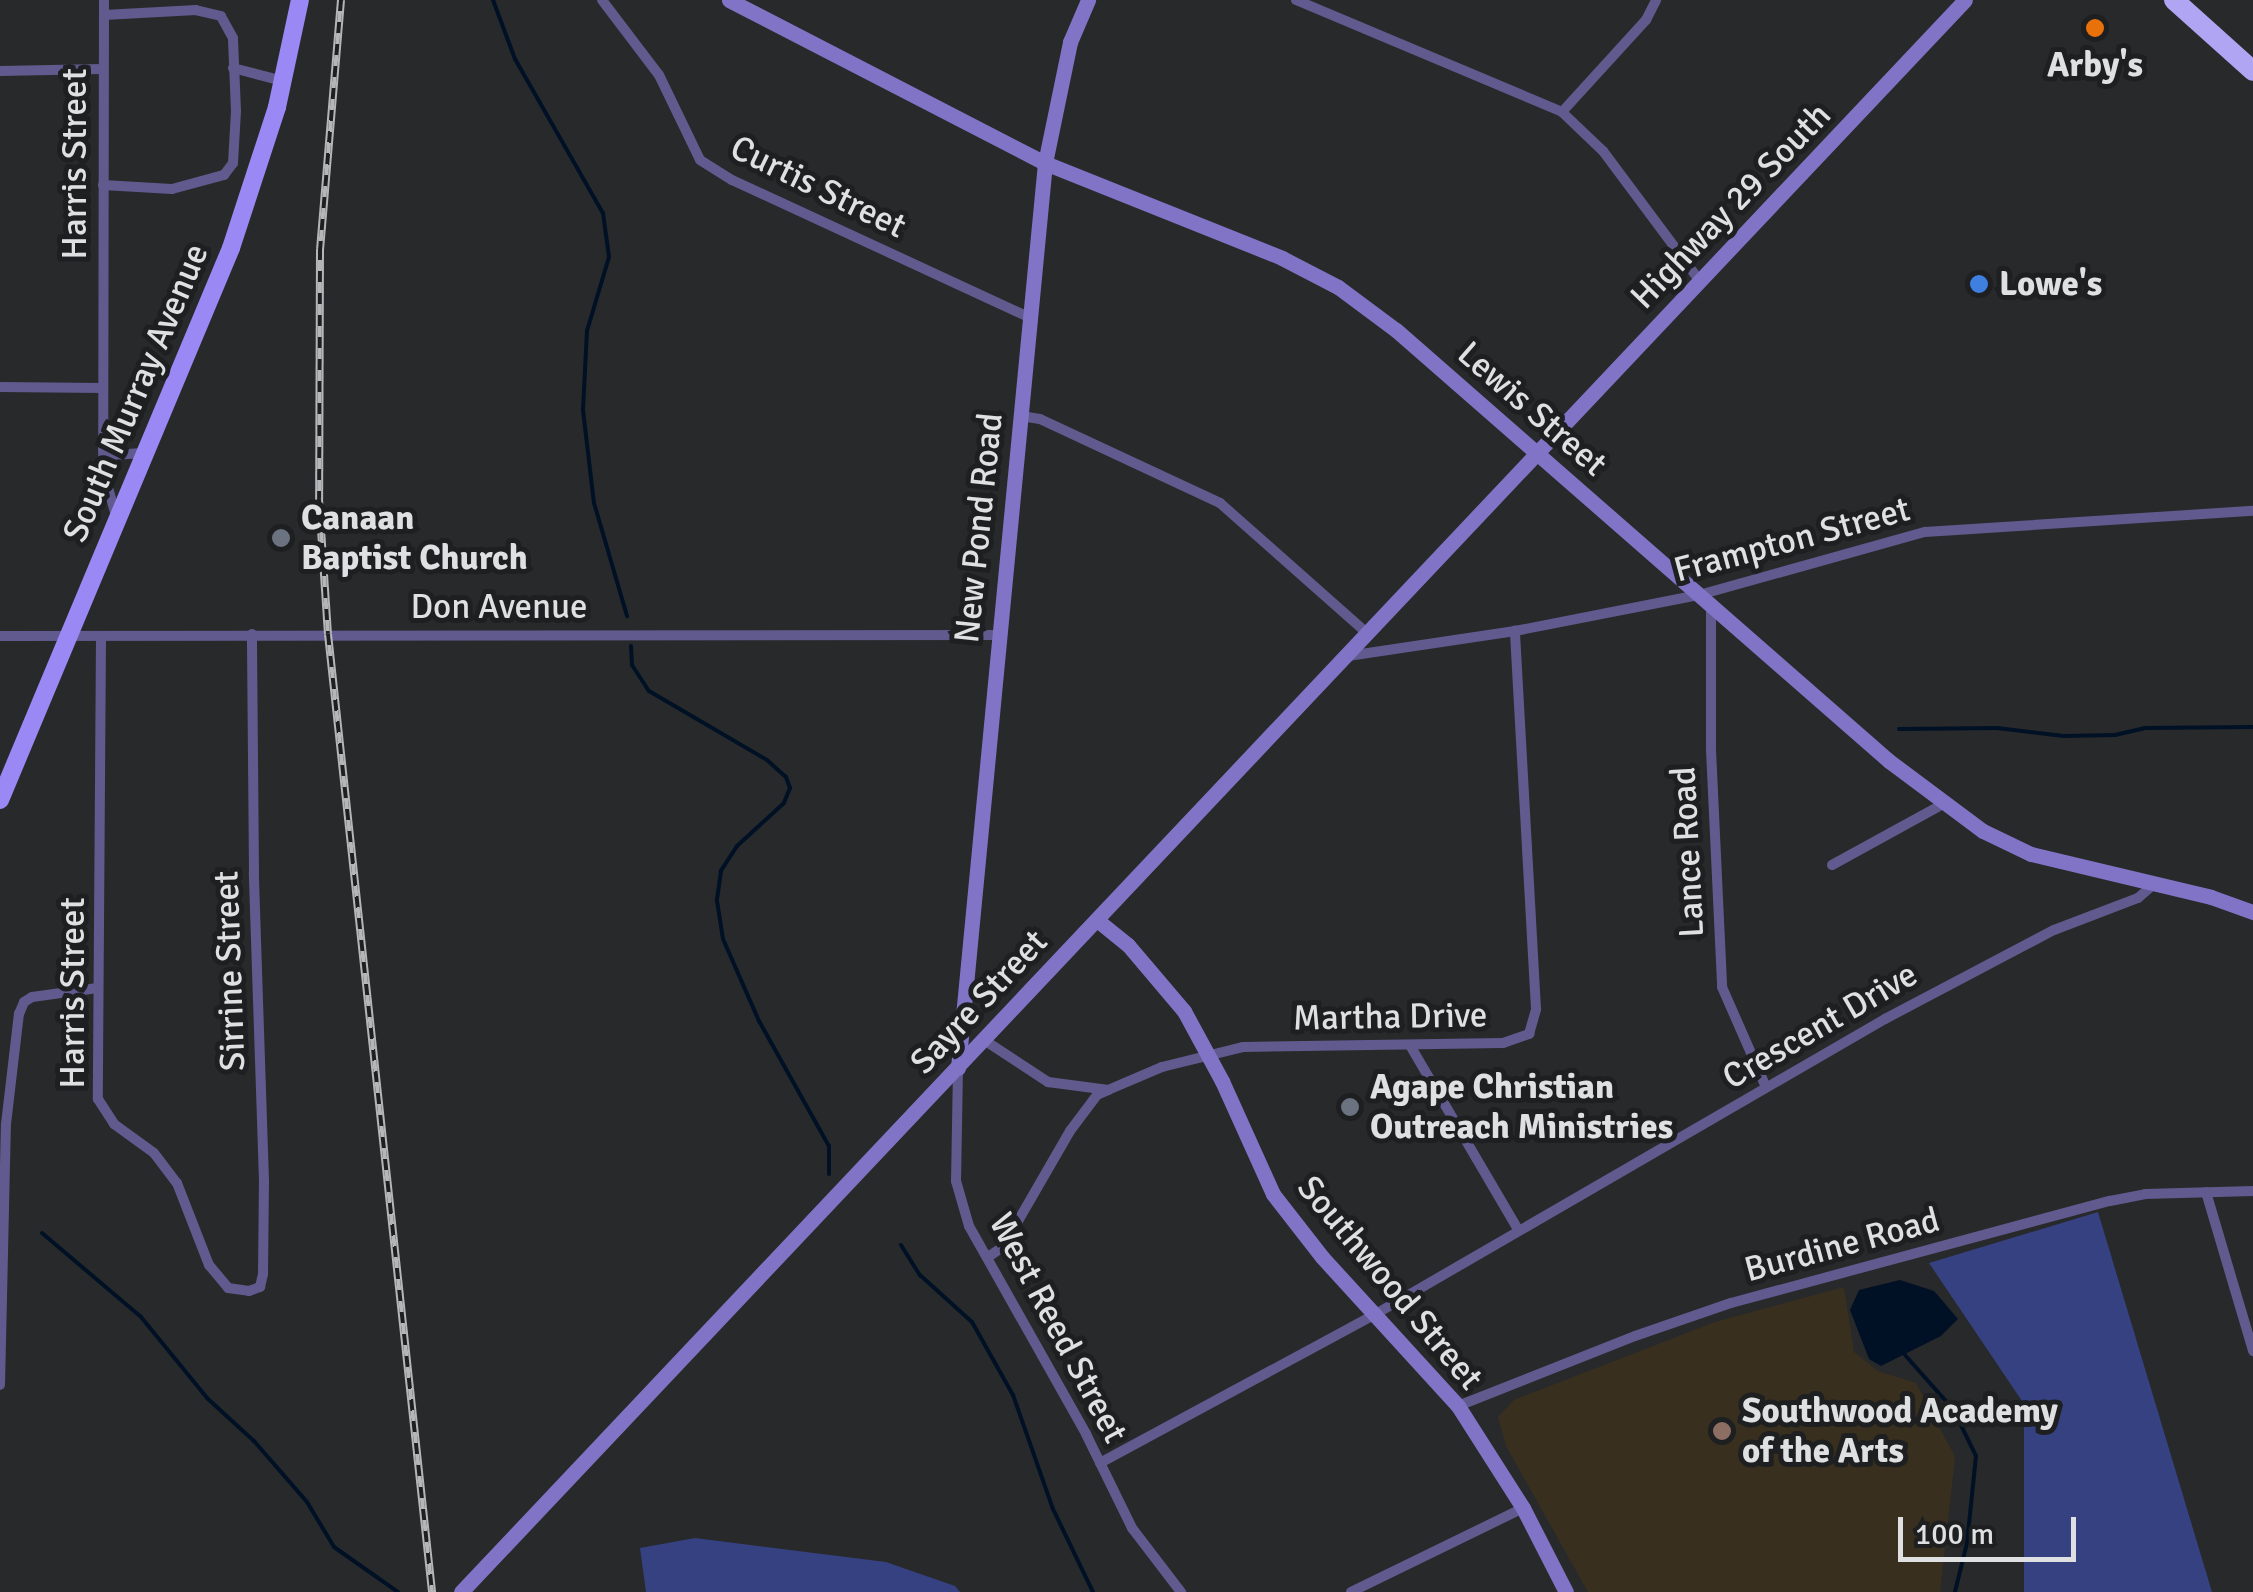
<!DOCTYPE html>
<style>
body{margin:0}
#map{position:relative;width:2253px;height:1592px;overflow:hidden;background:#28292b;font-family:Signika,sans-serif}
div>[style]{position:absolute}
.education>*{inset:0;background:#382f1f}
.green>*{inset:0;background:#354180}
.water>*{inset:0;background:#001125}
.stream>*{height:4px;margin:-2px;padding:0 2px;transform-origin:2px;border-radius:2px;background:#001125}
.street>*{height:10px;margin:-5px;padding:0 5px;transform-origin:5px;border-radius:5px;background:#615a8e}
.secondary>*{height:15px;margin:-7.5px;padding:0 7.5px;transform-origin:7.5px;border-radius:7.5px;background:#8174c7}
.primary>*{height:18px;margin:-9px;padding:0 9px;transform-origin:9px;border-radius:9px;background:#9a88f4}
.highway>*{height:20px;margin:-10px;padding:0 10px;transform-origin:10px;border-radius:10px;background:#afa5f3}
.rail>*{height:8px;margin-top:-4px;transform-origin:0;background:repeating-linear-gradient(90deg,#1e1f21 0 11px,#b5b6b8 0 22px);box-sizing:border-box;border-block:2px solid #b5b6b8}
.dots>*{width:28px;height:28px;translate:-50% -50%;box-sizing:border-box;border:5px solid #1e1f21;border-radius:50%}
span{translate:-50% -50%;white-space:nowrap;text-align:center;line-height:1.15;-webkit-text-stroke:10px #1e1f21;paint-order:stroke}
.poi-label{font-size:35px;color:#dfe0e2;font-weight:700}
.left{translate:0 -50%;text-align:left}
.street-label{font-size:35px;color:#dfe0e2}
.scale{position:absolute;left:1898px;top:1517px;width:178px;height:45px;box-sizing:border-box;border:5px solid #dfe0e2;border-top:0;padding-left:12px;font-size:30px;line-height:35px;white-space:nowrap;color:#dfe0e2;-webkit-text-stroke:8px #1e1f21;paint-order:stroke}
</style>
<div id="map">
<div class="education">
<div style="clip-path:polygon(1844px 1287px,1854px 1352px,1878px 1371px,1916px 1383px,1955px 1457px,1940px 1592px,1588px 1592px,1506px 1446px,1498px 1417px,1514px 1400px,1715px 1322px)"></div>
</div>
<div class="green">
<div style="clip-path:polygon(2098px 1212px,2212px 1592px,2024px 1592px,2024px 1404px,1929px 1263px)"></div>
<div style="clip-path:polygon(695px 1538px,886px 1562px,955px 1586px,960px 1592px,646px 1592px,640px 1548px)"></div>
</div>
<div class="water">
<div style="clip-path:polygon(1900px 1280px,1934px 1291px,1958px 1319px,1941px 1336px,1881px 1366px,1869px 1359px,1850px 1310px,1859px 1290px)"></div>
</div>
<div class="stream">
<div style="left:493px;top:0;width:63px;rotate:69.6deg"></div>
<div style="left:515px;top:59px;width:177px;rotate:60.3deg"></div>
<div style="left:603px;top:213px;width:44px;rotate:82.2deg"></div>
<div style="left:609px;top:257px;width:77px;rotate:106.6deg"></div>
<div style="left:587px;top:331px;width:79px;rotate:92.9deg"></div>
<div style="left:583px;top:410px;width:94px;rotate:83.3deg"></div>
<div style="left:594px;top:503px;width:118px;rotate:73.7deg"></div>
<div style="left:631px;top:646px;width:19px;rotate:87deg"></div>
<div style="left:632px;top:665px;width:31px;rotate:57deg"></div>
<div style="left:649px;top:691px;width:137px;rotate:30.3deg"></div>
<div style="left:767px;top:760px;width:25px;rotate:42deg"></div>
<div style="left:786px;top:777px;width:12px;rotate:70deg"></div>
<div style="left:790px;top:788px;width:16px;rotate:112deg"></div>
<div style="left:784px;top:803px;width:64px;rotate:137.5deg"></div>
<div style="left:737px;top:846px;width:30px;rotate:123deg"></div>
<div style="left:721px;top:871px;width:30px;rotate:98deg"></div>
<div style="left:717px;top:901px;width:38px;rotate:81deg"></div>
<div style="left:723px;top:939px;width:90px;rotate:66.3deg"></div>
<div style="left:759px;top:1021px;width:143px;rotate:60.8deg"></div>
<div style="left:829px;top:1146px;width:28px;rotate:90deg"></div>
<div style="left:1899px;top:729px;width:98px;rotate:-0.6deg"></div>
<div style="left:1997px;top:728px;width:67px;rotate:6.8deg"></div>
<div style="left:2064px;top:736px;width:51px;rotate:-1.1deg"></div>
<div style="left:2115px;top:735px;width:31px;rotate:-13deg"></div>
<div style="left:2145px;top:728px;width:108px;rotate:-0.5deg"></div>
<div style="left:42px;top:1233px;width:130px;rotate:40.3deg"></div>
<div style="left:141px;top:1317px;width:104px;rotate:50.8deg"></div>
<div style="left:207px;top:1398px;width:64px;rotate:42.5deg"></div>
<div style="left:254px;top:1441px;width:81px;rotate:49deg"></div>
<div style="left:307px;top:1502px;width:52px;rotate:59deg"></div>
<div style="left:334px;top:1547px;width:78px;rotate:35.1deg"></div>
<div style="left:901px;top:1245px;width:36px;rotate:58deg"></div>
<div style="left:920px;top:1275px;width:70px;rotate:42.1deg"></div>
<div style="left:972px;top:1322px;width:84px;rotate:60.7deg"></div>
<div style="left:1013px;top:1395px;width:121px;rotate:70.7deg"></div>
<div style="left:1053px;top:1509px;width:92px;rotate:64.3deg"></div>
<div style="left:1905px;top:1355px;width:72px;rotate:48.4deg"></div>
<div style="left:1953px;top:1409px;width:52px;rotate:63.9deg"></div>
<div style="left:1976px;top:1456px;width:87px;rotate:95.9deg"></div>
<div style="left:1967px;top:1543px;width:50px;rotate:103.8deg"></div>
</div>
<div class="street">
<div style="left:104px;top:0;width:449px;rotate:90.1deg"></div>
<div style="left:103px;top:449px;width:25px;rotate:88deg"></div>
<div style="left:104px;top:474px;width:47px;rotate:73.9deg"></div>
<div style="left:602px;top:0;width:94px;rotate:52.8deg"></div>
<div style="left:659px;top:75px;width:94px;rotate:64.2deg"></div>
<div style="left:700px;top:160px;width:38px;rotate:32deg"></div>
<div style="left:732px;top:180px;width:328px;rotate:24.8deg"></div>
<div style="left:1296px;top:0;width:289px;rotate:22.8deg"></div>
<div style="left:1562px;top:112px;width:57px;rotate:43.6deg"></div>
<div style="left:1603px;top:151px;width:162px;rotate:53.3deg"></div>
<div style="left:233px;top:68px;width:52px;rotate:14.6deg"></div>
<div style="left:0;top:71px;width:102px;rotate:-1.1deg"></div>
<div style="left:1562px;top:112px;width:125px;rotate:-47.6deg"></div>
<div style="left:1646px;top:20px;width:22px;rotate:-63deg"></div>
<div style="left:103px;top:185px;width:69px;rotate:3.3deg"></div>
<div style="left:172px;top:189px;width:54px;rotate:-15.1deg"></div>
<div style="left:224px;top:175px;width:15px;rotate:-53deg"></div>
<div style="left:233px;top:163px;width:52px;rotate:-86.7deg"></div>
<div style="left:236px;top:111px;width:73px;rotate:-92.4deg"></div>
<div style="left:233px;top:38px;width:25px;rotate:-119deg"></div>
<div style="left:221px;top:16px;width:26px;rotate:-167deg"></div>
<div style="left:196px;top:10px;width:92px;rotate:176.9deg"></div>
<div style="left:0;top:387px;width:103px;rotate:0.6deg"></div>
<div style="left:1021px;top:416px;width:19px;rotate:9deg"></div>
<div style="left:1040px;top:419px;width:199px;rotate:25deg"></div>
<div style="left:1220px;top:503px;width:198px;rotate:41.5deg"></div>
<div style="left:103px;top:449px;width:13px;rotate:29deg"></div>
<div style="left:114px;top:455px;width:31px;rotate:-4deg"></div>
<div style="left:1711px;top:605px;width:145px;rotate:90deg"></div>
<div style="left:1711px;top:750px;width:237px;rotate:87.3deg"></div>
<div style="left:1722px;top:987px;width:109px;rotate:66.3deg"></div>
<div style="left:0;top:636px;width:999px;rotate:-0.06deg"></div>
<div style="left:101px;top:638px;width:461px;rotate:90.4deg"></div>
<div style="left:98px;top:1099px;width:30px;rotate:57deg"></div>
<div style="left:114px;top:1124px;width:49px;rotate:35.9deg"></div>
<div style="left:154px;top:1153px;width:38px;rotate:53deg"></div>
<div style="left:177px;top:1183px;width:88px;rotate:68.7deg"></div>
<div style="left:209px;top:1265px;width:30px;rotate:50deg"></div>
<div style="left:228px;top:1288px;width:21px;rotate:8deg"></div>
<div style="left:249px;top:1291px;width:12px;rotate:-20deg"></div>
<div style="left:260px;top:1287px;width:13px;rotate:-77deg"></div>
<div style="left:263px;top:1274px;width:93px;rotate:-89.4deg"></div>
<div style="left:264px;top:1181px;width:308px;rotate:-91.9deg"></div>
<div style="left:254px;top:873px;width:239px;rotate:-90.5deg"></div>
<div style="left:1348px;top:656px;width:169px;rotate:-8.5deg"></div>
<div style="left:1515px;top:631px;width:187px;rotate:-11.1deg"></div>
<div style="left:1699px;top:595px;width:235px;rotate:-15.6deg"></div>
<div style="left:1925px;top:532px;width:329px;rotate:-3.7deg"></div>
<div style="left:1832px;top:865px;width:127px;rotate:-28.8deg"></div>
<div style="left:984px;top:1040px;width:77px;rotate:33.3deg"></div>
<div style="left:1048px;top:1082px;width:61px;rotate:7.6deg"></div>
<div style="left:1108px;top:1090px;width:59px;rotate:-23.1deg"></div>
<div style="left:1162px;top:1067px;width:83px;rotate:-13.9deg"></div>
<div style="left:1243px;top:1047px;width:260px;rotate:-0.9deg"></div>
<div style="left:1503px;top:1043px;width:28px;rotate:-19deg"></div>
<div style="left:1529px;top:1034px;width:26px;rotate:-74deg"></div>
<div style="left:1536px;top:1009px;width:379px;rotate:-93.2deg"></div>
<div style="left:1411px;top:1047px;width:213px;rotate:59.6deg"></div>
<div style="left:958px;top:1068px;width:113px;rotate:91deg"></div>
<div style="left:956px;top:1181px;width:47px;rotate:73.9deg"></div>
<div style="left:969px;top:1226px;width:239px;rotate:60.6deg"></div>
<div style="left:1086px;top:1434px;width:105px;rotate:63.9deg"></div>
<div style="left:1132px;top:1528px;width:81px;rotate:52.6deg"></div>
<div style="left:2206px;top:1192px;width:166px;rotate:73.5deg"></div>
<div style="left:988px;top:1257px;width:18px;rotate:-34deg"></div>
<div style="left:1003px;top:1247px;width:134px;rotate:-60deg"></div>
<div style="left:1070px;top:1131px;width:45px;rotate:-53.1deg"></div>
<div style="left:1097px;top:1095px;width:12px;rotate:-24deg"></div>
<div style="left:0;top:1385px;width:261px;rotate:-88.7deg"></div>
<div style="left:6px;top:1124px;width:111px;rotate:-83.3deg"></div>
<div style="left:19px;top:1014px;width:13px;rotate:-67deg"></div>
<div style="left:24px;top:1002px;width:9px;rotate:-32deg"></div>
<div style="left:32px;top:997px;width:66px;rotate:-7.9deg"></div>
<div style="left:1458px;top:1406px;width:190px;rotate:-21.6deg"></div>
<div style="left:1635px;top:1336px;width:102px;rotate:-19deg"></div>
<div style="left:1731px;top:1303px;width:392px;rotate:-15.1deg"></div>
<div style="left:2110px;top:1201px;width:36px;rotate:-11deg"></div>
<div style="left:2145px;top:1194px;width:108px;rotate:-1.6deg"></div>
<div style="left:1100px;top:1463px;width:311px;rotate:-28.4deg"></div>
<div style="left:1374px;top:1315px;width:591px;rotate:-30.08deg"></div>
<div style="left:1885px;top:1019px;width:191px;rotate:-27.8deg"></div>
<div style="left:2054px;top:930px;width:90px;rotate:-20.9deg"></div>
<div style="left:2138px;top:898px;width:21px;rotate:-41deg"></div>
<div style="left:1351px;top:1592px;width:191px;rotate:-26deg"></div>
</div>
<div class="secondary">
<div style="left:729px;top:0;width:356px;rotate:27.3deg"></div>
<div style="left:1045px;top:163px;width:255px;rotate:21.8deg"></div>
<div style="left:1282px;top:258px;width:63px;rotate:27.4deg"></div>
<div style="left:1338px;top:287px;width:72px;rotate:36.6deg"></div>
<div style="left:1396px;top:330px;width:655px;rotate:41.16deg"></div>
<div style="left:1889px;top:761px;width:117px;rotate:36.7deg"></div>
<div style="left:1983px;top:831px;width:53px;rotate:25.6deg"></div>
<div style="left:2031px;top:854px;width:185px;rotate:13.4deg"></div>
<div style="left:2211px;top:897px;width:45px;rotate:19.7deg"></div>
<div style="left:1097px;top:920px;width:40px;rotate:39deg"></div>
<div style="left:1128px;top:945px;width:87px;rotate:49.7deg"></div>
<div style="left:1184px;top:1011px;width:80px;rotate:61.5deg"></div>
<div style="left:1222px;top:1081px;width:124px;rotate:65.7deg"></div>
<div style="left:1273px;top:1194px;width:80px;rotate:52.1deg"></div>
<div style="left:1322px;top:1257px;width:202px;rotate:47.6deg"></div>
<div style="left:1458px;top:1406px;width:121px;rotate:57.5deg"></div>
<div style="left:1523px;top:1508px;width:94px;rotate:62.9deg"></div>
<div style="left:958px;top:1068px;width:909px;rotate:-84.51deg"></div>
<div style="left:1045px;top:163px;width:124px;rotate:-78.3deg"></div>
<div style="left:1070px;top:42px;width:46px;rotate:-66.8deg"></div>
<div style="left:461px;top:1592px;width:2190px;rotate:-46.63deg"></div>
</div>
<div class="primary">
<div style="left:0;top:800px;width:598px;rotate:-67.29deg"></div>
<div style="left:231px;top:248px;width:148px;rotate:-71.9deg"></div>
<div style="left:277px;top:107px;width:109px;rotate:-77.9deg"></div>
</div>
<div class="highway">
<div style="left:2174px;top:0;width:106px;rotate:41.9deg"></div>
</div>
<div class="rail">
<div style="left:341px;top:0;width:250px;rotate:94.8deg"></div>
<div style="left:320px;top:249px;width:250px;rotate:90.2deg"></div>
<div style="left:319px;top:499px;width:135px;rotate:86.2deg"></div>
<div style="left:328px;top:634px;width:964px;rotate:83.8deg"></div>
</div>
<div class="dots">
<div style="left:2095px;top:28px;background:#e8710a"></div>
<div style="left:1979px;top:284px;background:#3f7fe0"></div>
<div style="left:281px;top:538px;background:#6b7280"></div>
<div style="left:1350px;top:1107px;background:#6b7280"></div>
<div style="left:1722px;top:1431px;background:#8d6e63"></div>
</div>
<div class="poi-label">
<span style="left:2095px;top:65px">Arby's</span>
<span class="left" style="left:1999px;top:284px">Lowe's</span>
<span class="left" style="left:301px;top:538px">Canaan<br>Baptist Church</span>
<span class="left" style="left:1370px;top:1107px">Agape Christian<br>Outreach Ministries</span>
<span class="left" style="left:1742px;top:1431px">Southwood Academy<br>of the Arts</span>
</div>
<div class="street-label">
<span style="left:75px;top:164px;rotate:-90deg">Harris Street</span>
<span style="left:818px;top:187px;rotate:26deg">Curtis Street</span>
<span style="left:1731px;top:206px;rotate:-46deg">Highway 29 South</span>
<span style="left:136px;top:393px;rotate:-67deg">South Murray Avenue</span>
<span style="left:1532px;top:409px;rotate:41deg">Lewis Street</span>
<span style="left:979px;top:528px;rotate:-84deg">New Pond Road</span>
<span style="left:1792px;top:540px;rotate:-15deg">Frampton Street</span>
<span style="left:499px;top:607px">Don Avenue</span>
<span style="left:1688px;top:852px;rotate:-93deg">Lance Road</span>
<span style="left:230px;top:971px;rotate:-92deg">Sirrine Street</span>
<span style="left:73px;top:993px;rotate:-90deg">Harris Street</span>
<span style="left:979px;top:1002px;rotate:-47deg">Sayre Street</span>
<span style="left:1390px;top:1017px;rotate:-1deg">Martha Drive</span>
<span style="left:1820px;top:1026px;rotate:-30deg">Crescent Drive</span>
<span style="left:1842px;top:1245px;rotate:-15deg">Burdine Road</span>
<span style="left:1390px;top:1283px;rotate:50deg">Southwood Street</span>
<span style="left:1058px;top:1328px;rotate:62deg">West Reed Street</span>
</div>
<div class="scale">100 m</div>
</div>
